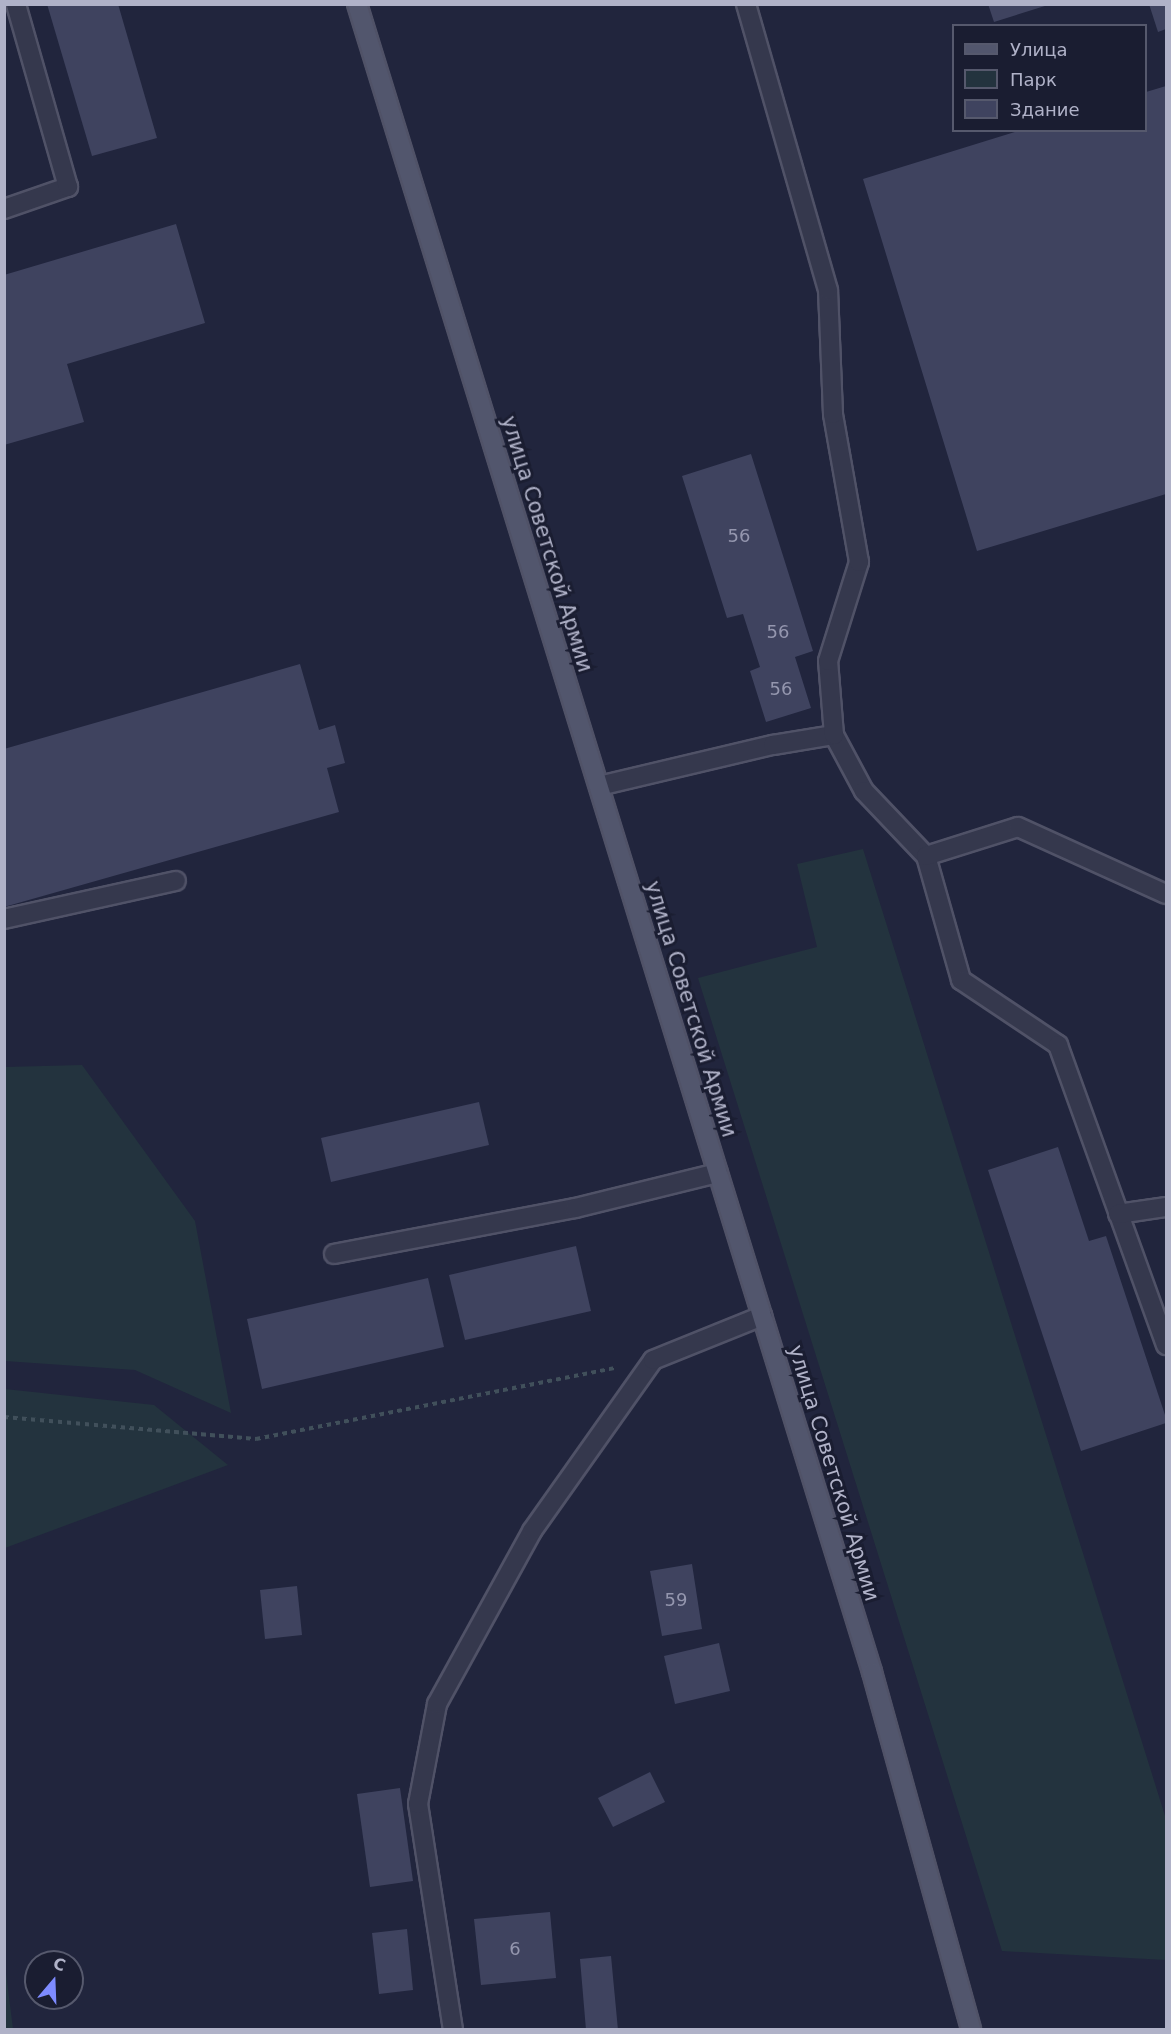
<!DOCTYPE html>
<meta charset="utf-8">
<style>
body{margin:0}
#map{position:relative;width:1171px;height:2034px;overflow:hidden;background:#21253d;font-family:"DejaVu Sans",sans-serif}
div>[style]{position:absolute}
.green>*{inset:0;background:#23333e}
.building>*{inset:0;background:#3f435f}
.path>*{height:4px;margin-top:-2px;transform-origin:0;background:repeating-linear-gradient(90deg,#41505b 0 4.5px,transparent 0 9px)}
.roads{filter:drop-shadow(2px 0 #505267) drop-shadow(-2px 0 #505267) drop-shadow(0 2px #505267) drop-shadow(0 -2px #505267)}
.minor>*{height:18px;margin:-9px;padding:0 9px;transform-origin:9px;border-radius:9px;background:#35384d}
.major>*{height:18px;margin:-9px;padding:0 9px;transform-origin:9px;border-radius:9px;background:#52566d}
span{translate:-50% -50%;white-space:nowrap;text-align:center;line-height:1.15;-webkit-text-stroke:6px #1a1d31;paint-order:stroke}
.number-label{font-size:18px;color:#9496ae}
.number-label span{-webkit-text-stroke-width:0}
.street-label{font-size:21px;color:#b0b2c8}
.frame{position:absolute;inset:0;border:6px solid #b0b2c8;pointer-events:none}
.legend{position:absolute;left:952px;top:24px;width:195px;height:108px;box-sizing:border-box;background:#1a1d31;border:2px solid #56596d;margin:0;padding:8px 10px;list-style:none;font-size:18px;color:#b0b2c8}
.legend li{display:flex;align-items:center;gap:12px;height:30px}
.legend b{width:30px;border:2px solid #56596d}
.north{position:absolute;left:24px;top:1950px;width:60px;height:60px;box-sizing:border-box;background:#1a1d31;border:2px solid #56596d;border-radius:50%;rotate:19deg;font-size:16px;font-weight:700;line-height:24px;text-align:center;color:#b0b2c8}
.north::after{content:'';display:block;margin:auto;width:21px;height:27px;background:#7e8bff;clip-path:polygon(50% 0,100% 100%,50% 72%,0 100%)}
</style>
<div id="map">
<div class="green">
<div style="clip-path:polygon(863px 849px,1166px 1819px,1166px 1960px,1002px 1951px,698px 978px,817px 947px,797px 864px)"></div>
<div style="clip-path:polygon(82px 1065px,195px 1221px,231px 1413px,135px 1370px,5px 1361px,5px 1067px)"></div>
<div style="clip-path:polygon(5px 1389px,154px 1405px,228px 1465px,5px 1548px)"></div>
<div style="clip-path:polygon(4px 1965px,5px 1965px,13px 2029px,5px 2029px)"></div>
</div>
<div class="building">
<div style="clip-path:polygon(47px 4px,118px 4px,157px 138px,92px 156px)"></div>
<div style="clip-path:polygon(988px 4px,1048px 4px,1048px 5px,994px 22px)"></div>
<div style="clip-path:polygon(1149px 4px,1166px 4px,1166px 29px,1158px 32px)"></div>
<div style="clip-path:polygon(1166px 86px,1166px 494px,977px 551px,863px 179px,1021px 130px,1146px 130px,1146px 92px)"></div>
<div style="clip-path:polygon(176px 224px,205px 323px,67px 364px,84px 422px,4px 445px,4px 275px)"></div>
<div style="clip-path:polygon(751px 454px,813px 651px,795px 657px,811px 708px,766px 722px,750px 671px,760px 667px,743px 614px,727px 618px,682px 476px)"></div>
<div style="clip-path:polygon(300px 664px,319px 730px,335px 725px,345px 763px,327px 768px,339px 812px,4px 907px,4px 749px)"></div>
<div style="clip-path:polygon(479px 1102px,489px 1145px,331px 1182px,321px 1138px)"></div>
<div style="clip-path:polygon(1058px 1147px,1089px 1241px,1106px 1236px,1166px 1418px,1166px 1423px,1081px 1451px,988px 1170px)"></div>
<div style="clip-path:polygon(576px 1246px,591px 1311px,465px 1340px,449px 1275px)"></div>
<div style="clip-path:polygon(428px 1278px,444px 1347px,262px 1389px,247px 1319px)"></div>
<div style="clip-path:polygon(692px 1564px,702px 1629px,662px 1636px,650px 1571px)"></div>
<div style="clip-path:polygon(297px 1586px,302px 1635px,265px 1639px,260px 1590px)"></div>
<div style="clip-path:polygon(719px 1643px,730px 1691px,675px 1704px,664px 1656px)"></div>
<div style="clip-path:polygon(650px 1772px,665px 1802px,613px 1827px,598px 1798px)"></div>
<div style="clip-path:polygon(400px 1788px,413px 1881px,370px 1887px,357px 1794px)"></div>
<div style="clip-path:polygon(550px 1912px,556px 1978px,481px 1985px,474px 1919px)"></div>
<div style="clip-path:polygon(407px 1929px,413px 1990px,379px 1994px,372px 1933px)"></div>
<div style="clip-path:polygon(611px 1956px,618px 2030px,586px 2030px,580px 1959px)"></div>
</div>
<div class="path">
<div style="left:4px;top:1417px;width:253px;rotate:5deg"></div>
<div style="left:256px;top:1439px;width:365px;rotate:-11.2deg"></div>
</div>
<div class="roads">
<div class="minor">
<div style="left:4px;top:209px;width:68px;rotate:-19deg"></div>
<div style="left:68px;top:187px;width:190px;rotate:-105.9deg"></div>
<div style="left:834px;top:735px;width:64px;rotate:61.8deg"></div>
<div style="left:864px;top:791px;width:90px;rotate:46.4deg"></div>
<div style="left:926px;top:856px;width:129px;rotate:74.2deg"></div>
<div style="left:961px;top:980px;width:117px;rotate:33.8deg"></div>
<div style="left:1058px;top:1045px;width:319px;rotate:70.2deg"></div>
<div style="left:599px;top:786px;width:179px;rotate:-13.3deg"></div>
<div style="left:773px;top:745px;width:62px;rotate:-9.3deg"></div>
<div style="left:834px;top:735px;width:74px;rotate:-94.6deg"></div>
<div style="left:828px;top:661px;width:104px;rotate:-72.6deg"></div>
<div style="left:859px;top:562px;width:150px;rotate:-100deg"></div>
<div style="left:833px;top:414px;width:124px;rotate:-92.3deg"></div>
<div style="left:828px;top:290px;width:298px;rotate:-106deg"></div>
<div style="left:926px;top:856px;width:96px;rotate:-17.5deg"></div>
<div style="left:1018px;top:827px;width:162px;rotate:24.4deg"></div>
<div style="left:4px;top:919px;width:176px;rotate:-12.5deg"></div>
<div style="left:1118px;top:1214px;width:49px;rotate:-8.3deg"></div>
<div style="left:334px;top:1254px;width:245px;rotate:-10.8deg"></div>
<div style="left:575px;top:1208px;width:147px;rotate:-13.8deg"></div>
<div style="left:453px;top:2030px;width:229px;rotate:-98.8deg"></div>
<div style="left:418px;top:1804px;width:102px;rotate:-79.2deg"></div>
<div style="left:437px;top:1704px;width:197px;rotate:-61.2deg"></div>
<div style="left:532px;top:1531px;width:209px;rotate:-54.7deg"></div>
<div style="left:653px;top:1360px;width:118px;rotate:-22deg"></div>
</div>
<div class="major">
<div style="left:357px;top:4px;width:1746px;rotate:72.84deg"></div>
<div style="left:872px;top:1672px;width:371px;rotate:74.5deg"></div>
</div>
</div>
<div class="number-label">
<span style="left:739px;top:536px">56</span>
<span style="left:778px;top:632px">56</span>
<span style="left:781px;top:689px">56</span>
<span style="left:676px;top:1600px">59</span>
<span style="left:515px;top:1949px">6</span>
</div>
<div class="street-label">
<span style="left:547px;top:544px;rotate:73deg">улица Советской Армии</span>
<span style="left:691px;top:1009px;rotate:73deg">улица Советской Армии</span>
<span style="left:834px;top:1473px;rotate:73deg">улица Советской Армии</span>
</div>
<div class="frame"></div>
<ul class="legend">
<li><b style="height:8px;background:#52566d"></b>Улица</li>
<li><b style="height:16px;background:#23333e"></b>Парк</li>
<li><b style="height:16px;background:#3f435f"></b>Здание</li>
</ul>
<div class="north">С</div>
</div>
